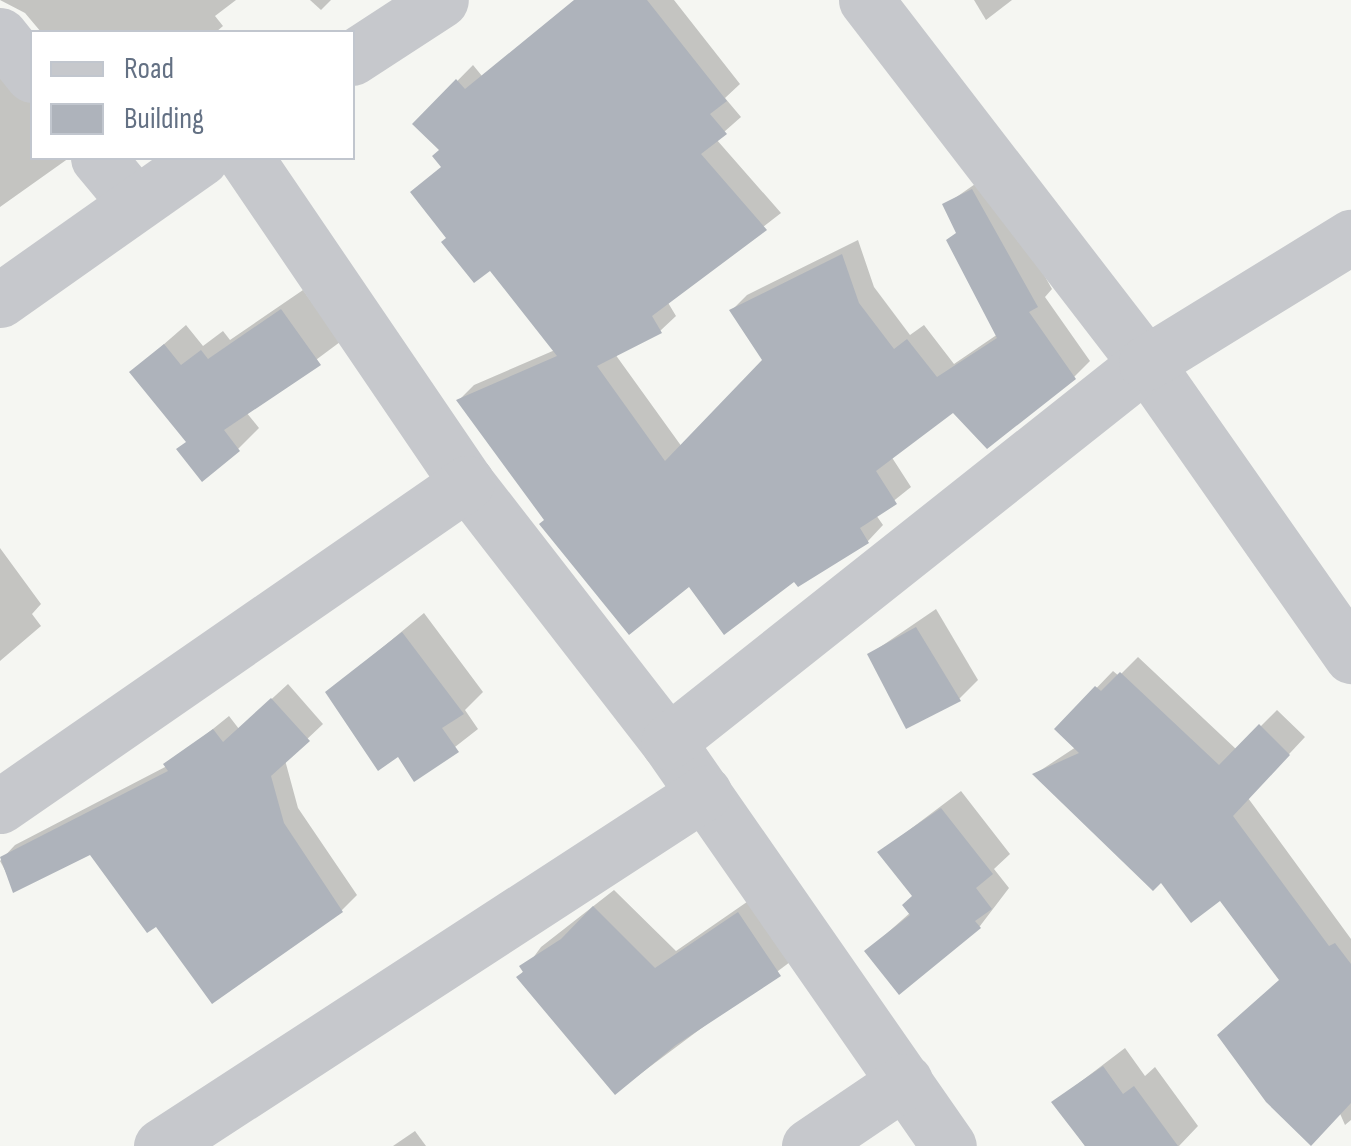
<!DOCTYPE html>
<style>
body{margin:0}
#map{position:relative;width:1351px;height:1146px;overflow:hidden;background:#f5f6f2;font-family:"Sofia Sans Condensed",sans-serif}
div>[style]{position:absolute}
.shadow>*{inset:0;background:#0003}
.building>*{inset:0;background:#aeb3bb}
.minor>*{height:55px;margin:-27.5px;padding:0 27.5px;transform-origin:27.5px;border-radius:27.5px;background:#c6c8cc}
span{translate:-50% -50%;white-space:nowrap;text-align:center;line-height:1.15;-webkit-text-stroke:10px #fff;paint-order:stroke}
.legend{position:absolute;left:30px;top:30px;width:325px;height:130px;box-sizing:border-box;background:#fff;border:2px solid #c1c6ce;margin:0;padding:12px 18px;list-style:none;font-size:30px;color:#647184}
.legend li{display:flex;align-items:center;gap:20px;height:50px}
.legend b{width:50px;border:2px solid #c1c6ce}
</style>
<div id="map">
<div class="shadow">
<div style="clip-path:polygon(0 0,236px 0,215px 16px,223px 26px,216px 32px,41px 32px,25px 13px)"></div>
<div style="clip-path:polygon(310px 0,331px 0,321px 10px)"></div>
<div style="clip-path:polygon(575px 0,674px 0,740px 84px,725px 98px,741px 117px,716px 139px,781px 213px,667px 301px,676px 316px,660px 331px,615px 354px,682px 447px,765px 361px,732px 310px,747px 295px,858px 240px,874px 287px,910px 335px,924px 325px,954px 364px,998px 334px,945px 205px,988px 175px,1052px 289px,1045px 297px,1090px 361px,1074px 377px,953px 410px,891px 456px,911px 487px,876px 515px,883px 525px,868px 541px,799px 584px,795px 578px,689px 584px,547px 519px,459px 400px,474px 385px,555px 350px,490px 267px,449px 238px,442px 150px,415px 124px,473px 65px,482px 76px)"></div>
<div style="clip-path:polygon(974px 0,1012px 0,986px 20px)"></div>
<div style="clip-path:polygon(0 32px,32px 75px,32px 158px,69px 158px,0 207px)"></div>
<div style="clip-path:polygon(303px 290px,340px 342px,246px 412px,259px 428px,238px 449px,188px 441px,132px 372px,186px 325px,203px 346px,223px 331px,230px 340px)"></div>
<div style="clip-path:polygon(0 548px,41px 604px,32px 614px,41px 626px,0 661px)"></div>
<div style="clip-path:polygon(936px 609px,978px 680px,959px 699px,870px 654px)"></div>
<div style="clip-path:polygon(424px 613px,483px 692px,465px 710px,478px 729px,414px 779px,399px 754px,329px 692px)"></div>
<div style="clip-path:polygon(1138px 657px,1237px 750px,1277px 710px,1305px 737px,1248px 798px,1351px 939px,1351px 1120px,1345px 1125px,1281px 979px,1221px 897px,1161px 879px,1035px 774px,1076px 747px,1057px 729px,1113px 671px,1119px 676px)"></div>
<div style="clip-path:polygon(288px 684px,323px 724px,285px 760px,298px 808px,357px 895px,342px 910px,212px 1000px,156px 923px,91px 852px,15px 889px,0 861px,15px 845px,167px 766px,229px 716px,239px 729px)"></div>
<div style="clip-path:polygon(961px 791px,1010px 854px,994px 869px,1009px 888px,980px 926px,899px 992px,867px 951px,911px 912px,915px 896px,880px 852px)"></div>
<div style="clip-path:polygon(614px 890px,676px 951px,757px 895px,798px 956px,616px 1092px,519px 977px,541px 947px)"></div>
<div style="clip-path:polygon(1125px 1048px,1145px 1076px,1155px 1067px,1198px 1126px,1179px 1146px,1085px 1146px,1054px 1102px)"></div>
<div style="clip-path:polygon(415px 1131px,426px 1146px,393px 1146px)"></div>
</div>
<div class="building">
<div style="clip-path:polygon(574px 0,647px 0,727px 101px,710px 114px,727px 134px,701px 154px,767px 230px,652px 316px,662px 333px,597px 366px,665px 461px,762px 360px,729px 310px,842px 254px,859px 303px,894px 349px,907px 339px,937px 377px,997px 338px,946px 240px,956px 233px,942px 204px,972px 189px,1038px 307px,1029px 312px,1076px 379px,987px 449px,953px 413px,876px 471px,897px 504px,860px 528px,869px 543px,798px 587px,794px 582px,724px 635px,689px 587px,629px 635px,539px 524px,544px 520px,456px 400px,557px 356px,490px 271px,474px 283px,441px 242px,446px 238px,410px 192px,441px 167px,432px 156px,439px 150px,412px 124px,456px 79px,465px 89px)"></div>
<div style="clip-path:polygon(281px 309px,321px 365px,224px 430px,240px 451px,202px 482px,176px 449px,186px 442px,129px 372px,164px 344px,181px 365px,201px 350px,208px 359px)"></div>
<div style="clip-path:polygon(916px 627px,961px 701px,906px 729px,867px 654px)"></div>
<div style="clip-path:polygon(402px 632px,464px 714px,442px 728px,459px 752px,414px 782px,398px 757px,378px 771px,325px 692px)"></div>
<div style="clip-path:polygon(1120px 672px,1219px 765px,1259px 724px,1290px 755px,1233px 816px,1329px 946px,1335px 943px,1351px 964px,1351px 1103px,1311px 1146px,1266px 1102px,1217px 1035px,1279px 980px,1220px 901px,1191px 923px,1161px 883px,1153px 891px,1032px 774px,1079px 753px,1054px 729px,1095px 686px,1101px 691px)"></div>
<div style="clip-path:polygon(271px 698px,310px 741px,271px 776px,284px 823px,343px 912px,212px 1004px,156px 927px,147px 933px,90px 855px,13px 893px,0 857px,168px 771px,163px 764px,213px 729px,223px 742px)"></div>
<div style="clip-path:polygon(941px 808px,993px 874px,976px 888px,992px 909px,975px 921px,981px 928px,899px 995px,864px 951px,910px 915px,902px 905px,912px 896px,877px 852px)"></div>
<div style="clip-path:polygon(593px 906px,655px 968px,738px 912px,781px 976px,676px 1045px,615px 1095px,516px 977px,523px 972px,519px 966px,561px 939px)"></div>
<div style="clip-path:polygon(1103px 1066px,1123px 1094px,1134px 1086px,1178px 1146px,1085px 1146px,1051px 1102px)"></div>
</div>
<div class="minor">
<div style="left:866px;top:0;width:458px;rotate:52.4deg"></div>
<div style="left:1146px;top:363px;width:358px;rotate:55deg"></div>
<div style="left:0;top:35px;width:51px;rotate:51.3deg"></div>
<div style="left:352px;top:58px;width:106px;rotate:-33.1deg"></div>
<div style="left:98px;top:158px;width:55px;rotate:50.2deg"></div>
<div style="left:246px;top:158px;width:393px;rotate:55.8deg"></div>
<div style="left:467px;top:483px;width:328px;rotate:52.2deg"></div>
<div style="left:668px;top:742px;width:492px;rotate:55.2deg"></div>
<div style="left:0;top:300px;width:246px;rotate:-35.2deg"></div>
<div style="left:668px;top:742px;width:610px;rotate:-38.41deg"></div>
<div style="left:1146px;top:363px;width:241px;rotate:-31.6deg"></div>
<div style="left:0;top:806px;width:568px;rotate:-34.67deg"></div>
<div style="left:161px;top:1146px;width:648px;rotate:-33.03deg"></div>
<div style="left:809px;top:1146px;width:116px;rotate:-34.1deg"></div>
</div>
<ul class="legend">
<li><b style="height:12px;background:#c6c8cc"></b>Road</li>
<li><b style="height:28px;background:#aeb3bb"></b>Building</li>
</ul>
</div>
